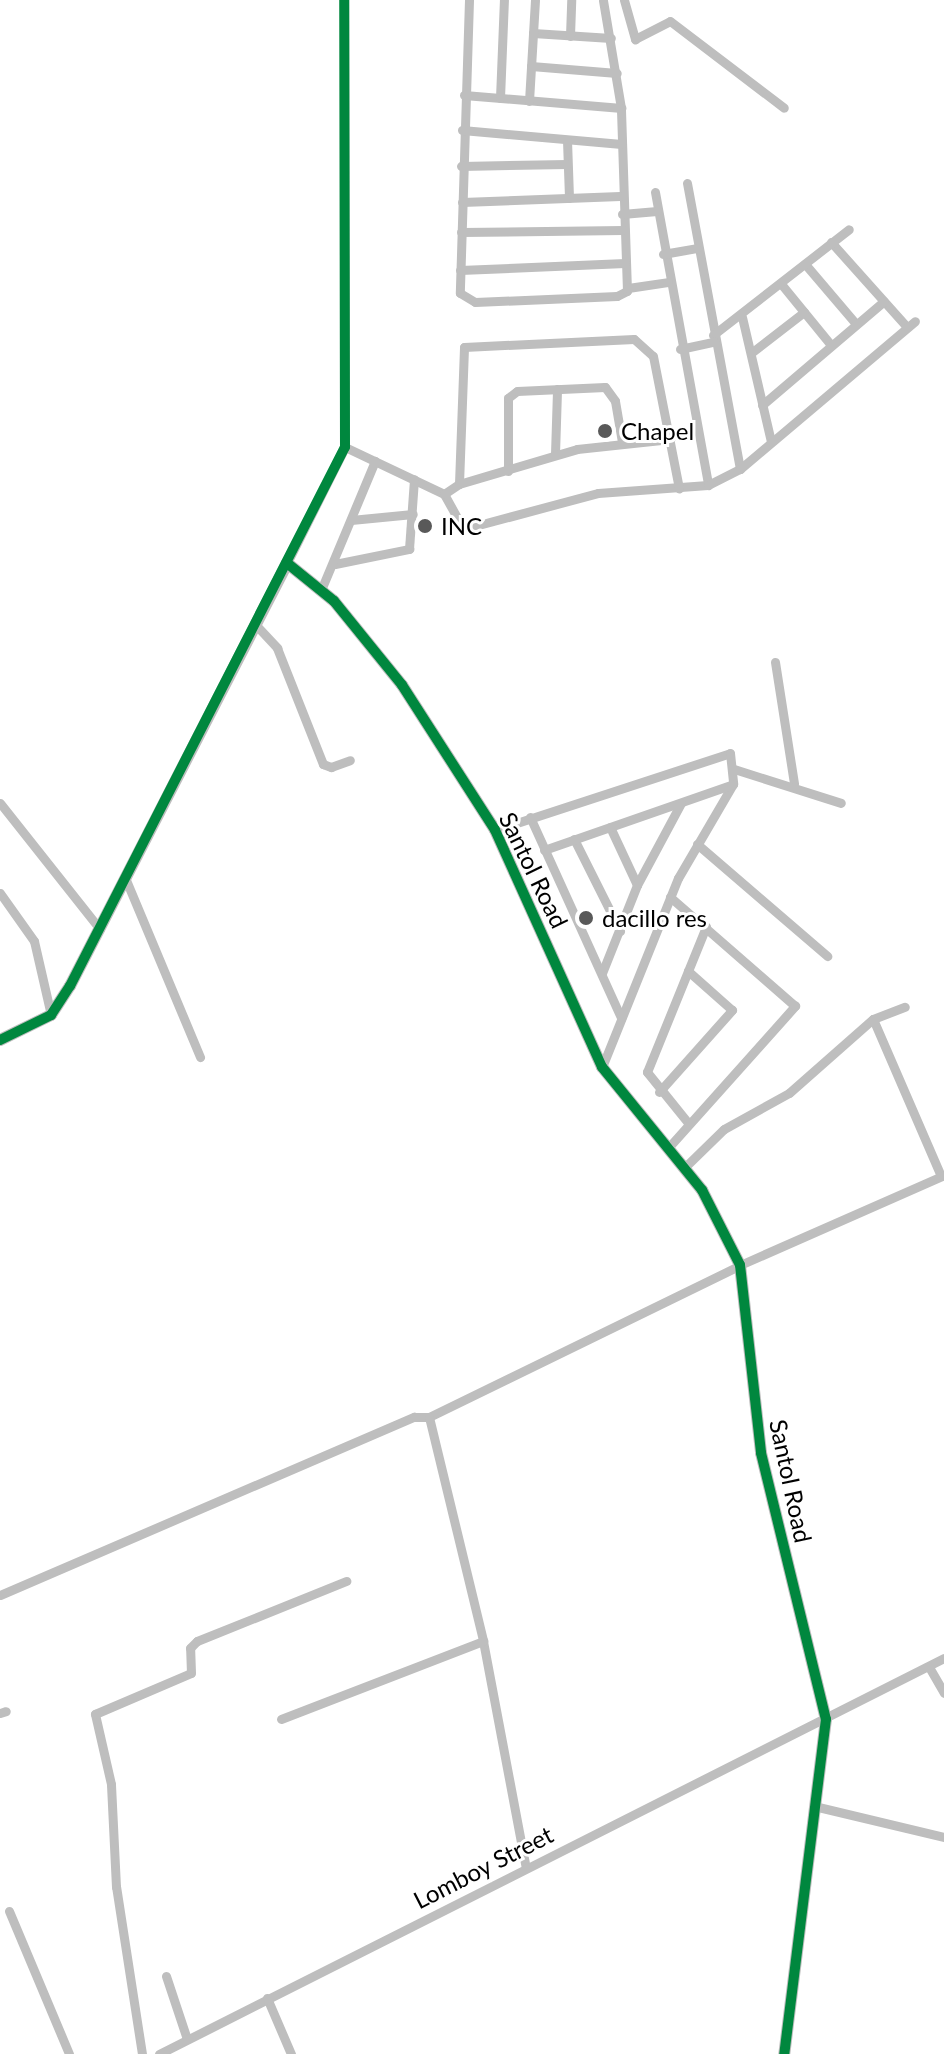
<!DOCTYPE html>
<style>
body{margin:0}
#map{position:relative;width:944px;height:2054px;overflow:hidden;background:#fff;font-family:Lato,sans-serif}
div>[style]{position:absolute}
.minor>*{height:9px;margin:-4.5px;padding:0 4.5px;transform-origin:4.5px;border-radius:4.5px;background:#bebebe}
.tertiary>*{height:12px;margin:-6px;padding:0 6px;transform-origin:6px;border-radius:6px;background:#bebebe}
.cycleway>*{height:10px;margin:-5px;padding:0 5px;transform-origin:5px;border-radius:5px;background:#00873e}
.dots>*{width:22px;height:22px;translate:-50% -50%;box-sizing:border-box;border:4px solid #fff;border-radius:50%}
span{translate:-50% -50%;white-space:nowrap;text-align:center;line-height:1.15;-webkit-text-stroke:6px #fff;paint-order:stroke}
.poi-label{font-size:24px;color:#000}
.left{translate:0 -50%;text-align:left}
.street-label{font-size:24px;color:#000}
</style>
<div id="map">
<div class="minor">
<div style="left:469px;top:0;width:293px;rotate:91.8deg"></div>
<div style="left:460px;top:293px;width:17px;rotate:31deg"></div>
<div style="left:475px;top:302px;width:142px;rotate:-2.4deg"></div>
<div style="left:617px;top:296px;width:11px;rotate:-27deg"></div>
<div style="left:627px;top:291px;width:183px;rotate:-91.9deg"></div>
<div style="left:621px;top:108px;width:109px;rotate:-99.5deg"></div>
<div style="left:624px;top:0;width:41px;rotate:74.2deg"></div>
<div style="left:635px;top:39px;width:39px;rotate:-27deg"></div>
<div style="left:670px;top:21px;width:143px;rotate:37.3deg"></div>
<div style="left:533px;top:33px;width:78px;rotate:3.7deg"></div>
<div style="left:570px;top:36px;width:36px;rotate:-88deg"></div>
<div style="left:531px;top:66px;width:86px;rotate:4.7deg"></div>
<div style="left:464px;top:95px;width:158px;rotate:4.7deg"></div>
<div style="left:500px;top:98px;width:98px;rotate:-87.7deg"></div>
<div style="left:529px;top:101px;width:101px;rotate:-86.6deg"></div>
<div style="left:462px;top:130px;width:160px;rotate:5deg"></div>
<div style="left:567px;top:140px;width:58px;rotate:88deg"></div>
<div style="left:461px;top:166px;width:106px;rotate:-1.1deg"></div>
<div style="left:687px;top:183px;width:291px;rotate:79.5deg"></div>
<div style="left:655px;top:192px;width:298px;rotate:79.7deg"></div>
<div style="left:462px;top:202px;width:158px;rotate:-2.2deg"></div>
<div style="left:622px;top:214px;width:35px;rotate:-5deg"></div>
<div style="left:461px;top:232px;width:162px;rotate:-0.7deg"></div>
<div style="left:831px;top:242px;width:113px;rotate:48.2deg"></div>
<div style="left:663px;top:254px;width:34px;rotate:-10deg"></div>
<div style="left:805px;top:264px;width:79px;rotate:49.6deg"></div>
<div style="left:460px;top:270px;width:165px;rotate:-2.4deg"></div>
<div style="left:782px;top:285px;width:77px;rotate:50.8deg"></div>
<div style="left:628px;top:288px;width:40px;rotate:-8.5deg"></div>
<div style="left:742px;top:317px;width:128px;rotate:76.9deg"></div>
<div style="left:713px;top:335px;width:172px;rotate:-37.9deg"></div>
<div style="left:680px;top:349px;width:35px;rotate:-12deg"></div>
<div style="left:751px;top:353px;width:67px;rotate:-37.7deg"></div>
<div style="left:762px;top:405px;width:160px;rotate:-40.4deg"></div>
<div style="left:345px;top:447px;width:110px;rotate:25.4deg"></div>
<div style="left:444px;top:494px;width:29px;rotate:61deg"></div>
<div style="left:458px;top:519px;width:15px;rotate:32deg"></div>
<div style="left:471px;top:527px;width:131px;rotate:-15deg"></div>
<div style="left:598px;top:493px;width:110px;rotate:-4.2deg"></div>
<div style="left:708px;top:485px;width:36px;rotate:-27deg"></div>
<div style="left:740px;top:469px;width:229px;rotate:-40.2deg"></div>
<div style="left:555px;top:454px;width:65px;rotate:-88.2deg"></div>
<div style="left:508px;top:471px;width:73px;rotate:-90deg"></div>
<div style="left:508px;top:398px;width:11px;rotate:-38deg"></div>
<div style="left:517px;top:391px;width:88px;rotate:-2.6deg"></div>
<div style="left:605px;top:387px;width:17px;rotate:54deg"></div>
<div style="left:615px;top:401px;width:42px;rotate:80.3deg"></div>
<div style="left:459px;top:484px;width:137px;rotate:-87.9deg"></div>
<div style="left:464px;top:347px;width:170px;rotate:-2.7deg"></div>
<div style="left:634px;top:339px;width:25px;rotate:42deg"></div>
<div style="left:653px;top:356px;width:135px;rotate:78.9deg"></div>
<div style="left:444px;top:494px;width:18px;rotate:-34deg"></div>
<div style="left:459px;top:484px;width:123px;rotate:-16.5deg"></div>
<div style="left:577px;top:449px;width:94px;rotate:-6.1deg"></div>
<div style="left:351px;top:520px;width:62px;rotate:-5.5deg"></div>
<div style="left:287px;top:563px;width:130px;rotate:-63.4deg"></div>
<div style="left:345px;top:447px;width:447px;rotate:-90.1deg"></div>
<div style="left:335px;top:564px;width:76px;rotate:-11.5deg"></div>
<div style="left:409px;top:549px;width:70px;rotate:-85.9deg"></div>
<div style="left:321px;top:590px;width:140px;rotate:-67.3deg"></div>
<div style="left:255px;top:624px;width:33px;rotate:47deg"></div>
<div style="left:277px;top:648px;width:125px;rotate:68.4deg"></div>
<div style="left:323px;top:764px;width:9px;rotate:21deg"></div>
<div style="left:331px;top:767px;width:20px;rotate:-20deg"></div>
<div style="left:775px;top:662px;width:123px;rotate:81.1deg"></div>
<div style="left:734px;top:769px;width:112px;rotate:17.6deg"></div>
<div style="left:0;top:803px;width:161px;rotate:51.6deg"></div>
<div style="left:530px;top:817px;width:221px;rotate:65.6deg"></div>
<div style="left:610px;top:827px;width:64px;rotate:65deg"></div>
<div style="left:495px;top:830px;width:247px;rotate:-18.1deg"></div>
<div style="left:730px;top:753px;width:31px;rotate:84deg"></div>
<div style="left:733px;top:784px;width:109px;rotate:120.3deg"></div>
<div style="left:678px;top:878px;width:204px;rotate:111.9deg"></div>
<div style="left:574px;top:839px;width:103px;rotate:63.4deg"></div>
<div style="left:697px;top:844px;width:172px;rotate:40.7deg"></div>
<div style="left:544px;top:850px;width:200px;rotate:-19.2deg"></div>
<div style="left:126px;top:880px;width:192px;rotate:67.3deg"></div>
<div style="left:0;top:893px;width:59px;rotate:54.7deg"></div>
<div style="left:34px;top:941px;width:76px;rotate:77.1deg"></div>
<div style="left:602px;top:973px;width:95px;rotate:-68.3deg"></div>
<div style="left:637px;top:885px;width:93px;rotate:-61.8deg"></div>
<div style="left:873px;top:1019px;width:171px;rotate:66.6deg"></div>
<div style="left:659px;top:1092px;width:110px;rotate:-48.3deg"></div>
<div style="left:732px;top:1010px;width:59px;rotate:-138.4deg"></div>
<div style="left:689px;top:1124px;width:67px;rotate:-128.9deg"></div>
<div style="left:647px;top:1072px;width:157px;rotate:-67.9deg"></div>
<div style="left:668px;top:1148px;width:191px;rotate:-48.2deg"></div>
<div style="left:795px;top:1006px;width:166px;rotate:-138.9deg"></div>
<div style="left:685px;top:1167px;width:54px;rotate:-44.3deg"></div>
<div style="left:724px;top:1129px;width:74px;rotate:-29deg"></div>
<div style="left:789px;top:1093px;width:112px;rotate:-41.4deg"></div>
<div style="left:873px;top:1019px;width:34px;rotate:-21deg"></div>
<div style="left:429px;top:1417px;width:346px;rotate:-26deg"></div>
<div style="left:740px;top:1265px;width:223px;rotate:-23.8deg"></div>
<div style="left:0;top:1595px;width:451px;rotate:-23.3deg"></div>
<div style="left:414px;top:1417px;width:15px"></div>
<div style="left:429px;top:1417px;width:230px;rotate:76.4deg"></div>
<div style="left:483px;top:1641px;width:231px;rotate:79.3deg"></div>
<div style="left:929px;top:1667px;width:30px;rotate:60deg"></div>
<div style="left:0;top:1713px;width:6px;rotate:-18deg"></div>
<div style="left:281px;top:1719px;width:217px;rotate:-21.1deg"></div>
<div style="left:814px;top:1806px;width:134px;rotate:13.4deg"></div>
<div style="left:9px;top:1911px;width:155px;rotate:67.2deg"></div>
<div style="left:166px;top:1976px;width:66px;rotate:71.6deg"></div>
<div style="left:267px;top:1998px;width:61px;rotate:66.8deg"></div>
<div style="left:142px;top:2054px;width:169px;rotate:-98.8deg"></div>
<div style="left:116px;top:1887px;width:103px;rotate:-92.8deg"></div>
<div style="left:111px;top:1784px;width:72px;rotate:-102.9deg"></div>
<div style="left:95px;top:1714px;width:104px;rotate:-23.1deg"></div>
<div style="left:191px;top:1673px;width:25px;rotate:-92deg"></div>
<div style="left:190px;top:1648px;width:10px;rotate:-45deg"></div>
<div style="left:197px;top:1641px;width:161px;rotate:-21.9deg"></div>
<div style="left:159px;top:2054px;width:879px;rotate:-26.77deg"></div>
</div>
<div class="tertiary">
<div style="left:0;top:1040px;width:57px;rotate:-26.1deg"></div>
<div style="left:51px;top:1015px;width:35px;rotate:-57deg"></div>
<div style="left:70px;top:986px;width:475px;rotate:-62.8deg"></div>
<div style="left:287px;top:563px;width:60px;rotate:39deg"></div>
<div style="left:334px;top:601px;width:108px;rotate:51deg"></div>
<div style="left:402px;top:685px;width:172px;rotate:57.3deg"></div>
<div style="left:495px;top:830px;width:260px;rotate:65.7deg"></div>
<div style="left:602px;top:1067px;width:159px;rotate:50.9deg"></div>
<div style="left:702px;top:1190px;width:84px;rotate:63.1deg"></div>
<div style="left:740px;top:1265px;width:189px;rotate:83.6deg"></div>
<div style="left:761px;top:1453px;width:274px;rotate:76.3deg"></div>
<div style="left:826px;top:1719px;width:338px;rotate:97.1deg"></div>
</div>
<div class="cycleway">
<div style="left:287px;top:563px;width:60px;rotate:39deg"></div>
<div style="left:334px;top:601px;width:108px;rotate:51deg"></div>
<div style="left:402px;top:685px;width:172px;rotate:57.3deg"></div>
<div style="left:495px;top:830px;width:260px;rotate:65.7deg"></div>
<div style="left:602px;top:1067px;width:159px;rotate:50.9deg"></div>
<div style="left:702px;top:1190px;width:84px;rotate:63.1deg"></div>
<div style="left:740px;top:1265px;width:189px;rotate:83.6deg"></div>
<div style="left:761px;top:1453px;width:274px;rotate:76.3deg"></div>
<div style="left:826px;top:1719px;width:338px;rotate:97.1deg"></div>
<div style="left:0;top:1040px;width:57px;rotate:-26.1deg"></div>
<div style="left:51px;top:1015px;width:35px;rotate:-57deg"></div>
<div style="left:70px;top:986px;width:605px;rotate:-62.97deg"></div>
<div style="left:345px;top:447px;width:447px;rotate:-90.1deg"></div>
</div>
<div class="dots">
<div style="left:605px;top:431px;background:#595959"></div>
<div style="left:425px;top:526px;background:#595959"></div>
<div style="left:586px;top:918px;background:#595959"></div>
</div>
<div class="poi-label">
<span class="left" style="left:621px;top:431px">Chapel</span>
<span class="left" style="left:441px;top:526px">INC</span>
<span class="left" style="left:602px;top:918px">dacillo res</span>
</div>
<div class="street-label">
<span style="left:534px;top:870px;rotate:64deg">Santol Road</span>
<span style="left:791px;top:1481px;rotate:78deg">Santol Road</span>
<span style="left:483px;top:1867px;rotate:-27deg">Lomboy Street</span>
</div>
</div>
